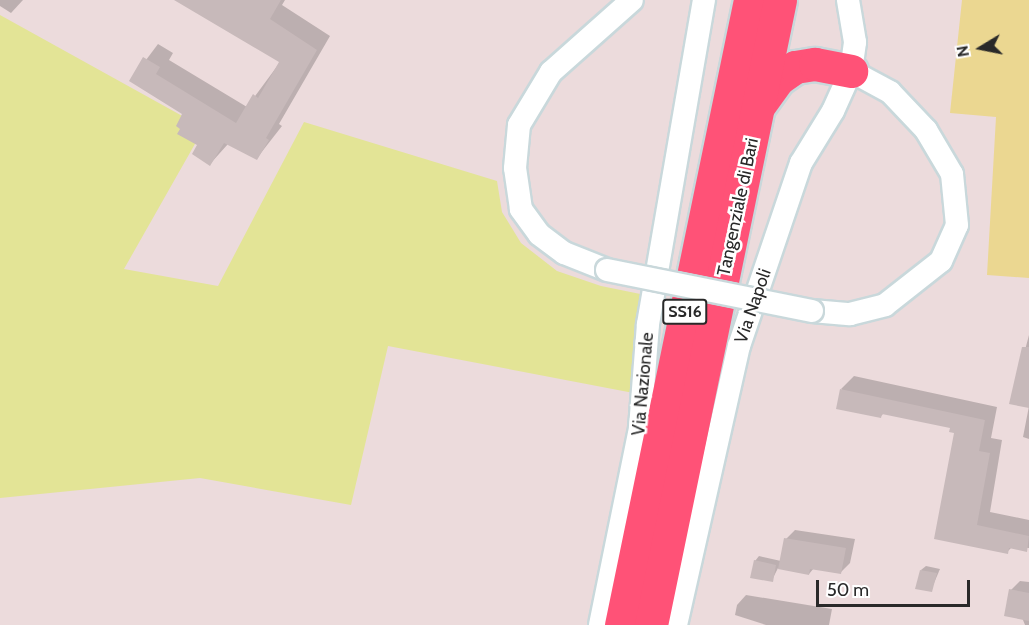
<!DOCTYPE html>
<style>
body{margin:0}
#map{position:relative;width:1029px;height:625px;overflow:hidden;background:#ecdbdc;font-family:Cabin,sans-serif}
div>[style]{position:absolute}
.green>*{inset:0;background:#e3e496}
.pitch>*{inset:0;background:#ebd791}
.shadow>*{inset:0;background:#0003}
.building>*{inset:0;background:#c7b9ba}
.roads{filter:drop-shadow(2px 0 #c9d8db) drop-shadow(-2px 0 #c9d8db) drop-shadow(0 2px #c9d8db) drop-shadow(0 -2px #c9d8db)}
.minor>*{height:22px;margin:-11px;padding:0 11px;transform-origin:11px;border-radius:11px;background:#fff}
.highway>*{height:33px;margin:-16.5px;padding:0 16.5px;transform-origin:16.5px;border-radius:16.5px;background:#ff5277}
.bridges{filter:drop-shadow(2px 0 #c9d8db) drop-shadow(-2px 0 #c9d8db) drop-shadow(0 2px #c9d8db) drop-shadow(0 -2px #c9d8db)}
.minor-bridge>*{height:22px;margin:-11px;padding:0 11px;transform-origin:11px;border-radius:11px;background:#fff}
span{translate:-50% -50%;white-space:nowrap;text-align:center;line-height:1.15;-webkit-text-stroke:5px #fff;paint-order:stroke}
.shield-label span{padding:2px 4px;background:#fff;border:2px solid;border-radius:4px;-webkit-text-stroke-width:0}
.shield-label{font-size:16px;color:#292929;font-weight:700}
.street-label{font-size:18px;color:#292929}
.north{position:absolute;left:951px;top:18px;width:60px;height:60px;-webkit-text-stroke:4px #fff;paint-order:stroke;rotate:260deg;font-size:16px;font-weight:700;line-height:24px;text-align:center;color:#292929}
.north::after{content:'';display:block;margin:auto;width:21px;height:27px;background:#292929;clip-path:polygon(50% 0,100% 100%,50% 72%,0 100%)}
.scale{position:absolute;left:816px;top:580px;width:154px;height:27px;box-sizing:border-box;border:3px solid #292929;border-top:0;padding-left:8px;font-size:18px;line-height:21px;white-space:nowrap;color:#292929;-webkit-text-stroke:4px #fff;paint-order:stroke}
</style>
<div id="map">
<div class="green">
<div style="clip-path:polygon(0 15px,204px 128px,124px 269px,218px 286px,304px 122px,497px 181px,502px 212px,521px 243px,557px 271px,601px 286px,660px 298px,644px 395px,388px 346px,351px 505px,200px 478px,0 498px)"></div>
</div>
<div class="pitch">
<div style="clip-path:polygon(962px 0,1029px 0,1029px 278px,987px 275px,996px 117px,950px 113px)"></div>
</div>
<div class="shadow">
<div style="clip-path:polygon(0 0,23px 0,11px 13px,0 6px)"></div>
<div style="clip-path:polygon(177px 0,285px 0,282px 5px,330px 36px,279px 124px,282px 126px,257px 158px,228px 144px,210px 164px,184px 113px,131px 80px,158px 44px,173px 53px,169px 60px,247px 107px,281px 61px)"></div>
<div style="clip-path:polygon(1029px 335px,1029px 439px,1023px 437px,1029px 406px,1011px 403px)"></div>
<div style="clip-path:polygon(854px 376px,997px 407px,991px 438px,1002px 440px,990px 512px,1029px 520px,1029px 548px,1012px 547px,1007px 552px,936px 538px,955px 432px,952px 427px,884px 413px,880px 417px,841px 389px)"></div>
<div style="clip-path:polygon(795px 530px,855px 539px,850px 563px,840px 573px,814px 568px,809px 574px,778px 568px,772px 580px,755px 561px,759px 556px,781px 561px,786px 539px)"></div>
<div style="clip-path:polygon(926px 566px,940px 569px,931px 590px,921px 570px)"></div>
<div style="clip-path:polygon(1020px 581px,1029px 582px,1029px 625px,1025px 625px,1011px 590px)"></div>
<div style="clip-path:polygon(746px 595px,832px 609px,829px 625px,766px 625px,735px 615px,737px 605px)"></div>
</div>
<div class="building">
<div style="clip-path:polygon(174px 0,281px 0,270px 19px,317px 50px,266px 138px,269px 140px,257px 160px,224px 143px,210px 166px,192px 154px,197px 145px,177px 134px,180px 129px,176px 126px,182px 114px,129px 81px,143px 57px,160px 67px,156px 74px,236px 123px,253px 94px,258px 98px,279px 62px)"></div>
<div style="clip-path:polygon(1022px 347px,1029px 347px,1029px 408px,1009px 404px)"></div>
<div style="clip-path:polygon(840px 389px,985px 420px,979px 451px,990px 453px,977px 525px,1029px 536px,1027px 552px,1009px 548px,1008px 554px,934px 539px,954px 433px,949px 432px,950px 428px,882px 414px,881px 418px,836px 409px)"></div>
<div style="clip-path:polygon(784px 538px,846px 548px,841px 574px,810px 569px,809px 575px,778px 569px)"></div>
<div style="clip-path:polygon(754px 560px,776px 565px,773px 582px,750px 578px)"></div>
<div style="clip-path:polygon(920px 570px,937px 573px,932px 592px,915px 589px)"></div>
<div style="clip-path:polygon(1009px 589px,1029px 593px,1029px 621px,1004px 616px)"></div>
</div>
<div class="roads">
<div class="minor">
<div style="left:607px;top:270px;width:46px;rotate:-158.4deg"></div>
<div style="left:564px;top:253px;width:31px;rotate:-143deg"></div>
<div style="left:539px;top:234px;width:31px;rotate:-126deg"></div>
<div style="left:521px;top:209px;width:41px;rotate:-98.3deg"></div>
<div style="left:515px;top:168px;width:43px;rotate:-84.7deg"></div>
<div style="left:519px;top:125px;width:62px;rotate:-58.9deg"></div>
<div style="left:551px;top:72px;width:108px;rotate:-41.6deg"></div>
<div style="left:812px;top:311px;width:38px;rotate:5deg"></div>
<div style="left:850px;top:314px;width:36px;rotate:-14deg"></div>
<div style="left:885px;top:305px;width:71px;rotate:-38.2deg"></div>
<div style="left:941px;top:261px;width:39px;rotate:-66deg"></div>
<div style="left:957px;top:225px;width:51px;rotate:-95.6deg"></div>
<div style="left:952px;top:174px;width:51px;rotate:-120.6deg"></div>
<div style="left:926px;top:130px;width:52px;rotate:-133.5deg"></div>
<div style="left:890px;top:92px;width:44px;rotate:-151.7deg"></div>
<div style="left:600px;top:625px;width:201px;rotate:-78.5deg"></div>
<div style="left:640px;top:428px;width:104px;rotate:-85.6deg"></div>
<div style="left:648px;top:324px;width:329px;rotate:-80.2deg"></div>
<div style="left:676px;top:625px;width:286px;rotate:-77.3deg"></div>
<div style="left:739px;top:346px;width:193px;rotate:-71.3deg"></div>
<div style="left:801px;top:163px;width:61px;rotate:-58.4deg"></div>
<div style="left:833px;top:111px;width:44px;rotate:-65.8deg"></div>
<div style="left:851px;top:71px;width:29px;rotate:-82deg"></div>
<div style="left:855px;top:42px;width:43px;rotate:-99.5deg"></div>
</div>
<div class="highway">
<div style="left:760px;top:104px;width:31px;rotate:-54deg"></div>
<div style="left:778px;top:79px;width:21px;rotate:-35deg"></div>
<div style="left:795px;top:67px;width:20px;rotate:-9deg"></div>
<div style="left:815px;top:64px;width:37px;rotate:11deg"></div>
<div style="left:621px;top:625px;width:638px;rotate:-78.34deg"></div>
<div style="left:651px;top:625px;width:638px;rotate:-78.34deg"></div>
</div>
</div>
<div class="bridges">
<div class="minor-bridge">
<div style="left:607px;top:270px;width:209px;rotate:11.3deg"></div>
</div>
</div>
<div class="shield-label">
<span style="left:685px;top:312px">SS16</span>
</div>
<div class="street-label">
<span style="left:738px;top:207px;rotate:-78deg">Tangenziale di Bari</span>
<span style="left:753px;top:306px;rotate:-71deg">Via Napoli</span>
<span style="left:643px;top:384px;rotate:-85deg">Via Nazionale</span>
</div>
<div class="north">N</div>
<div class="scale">50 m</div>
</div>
